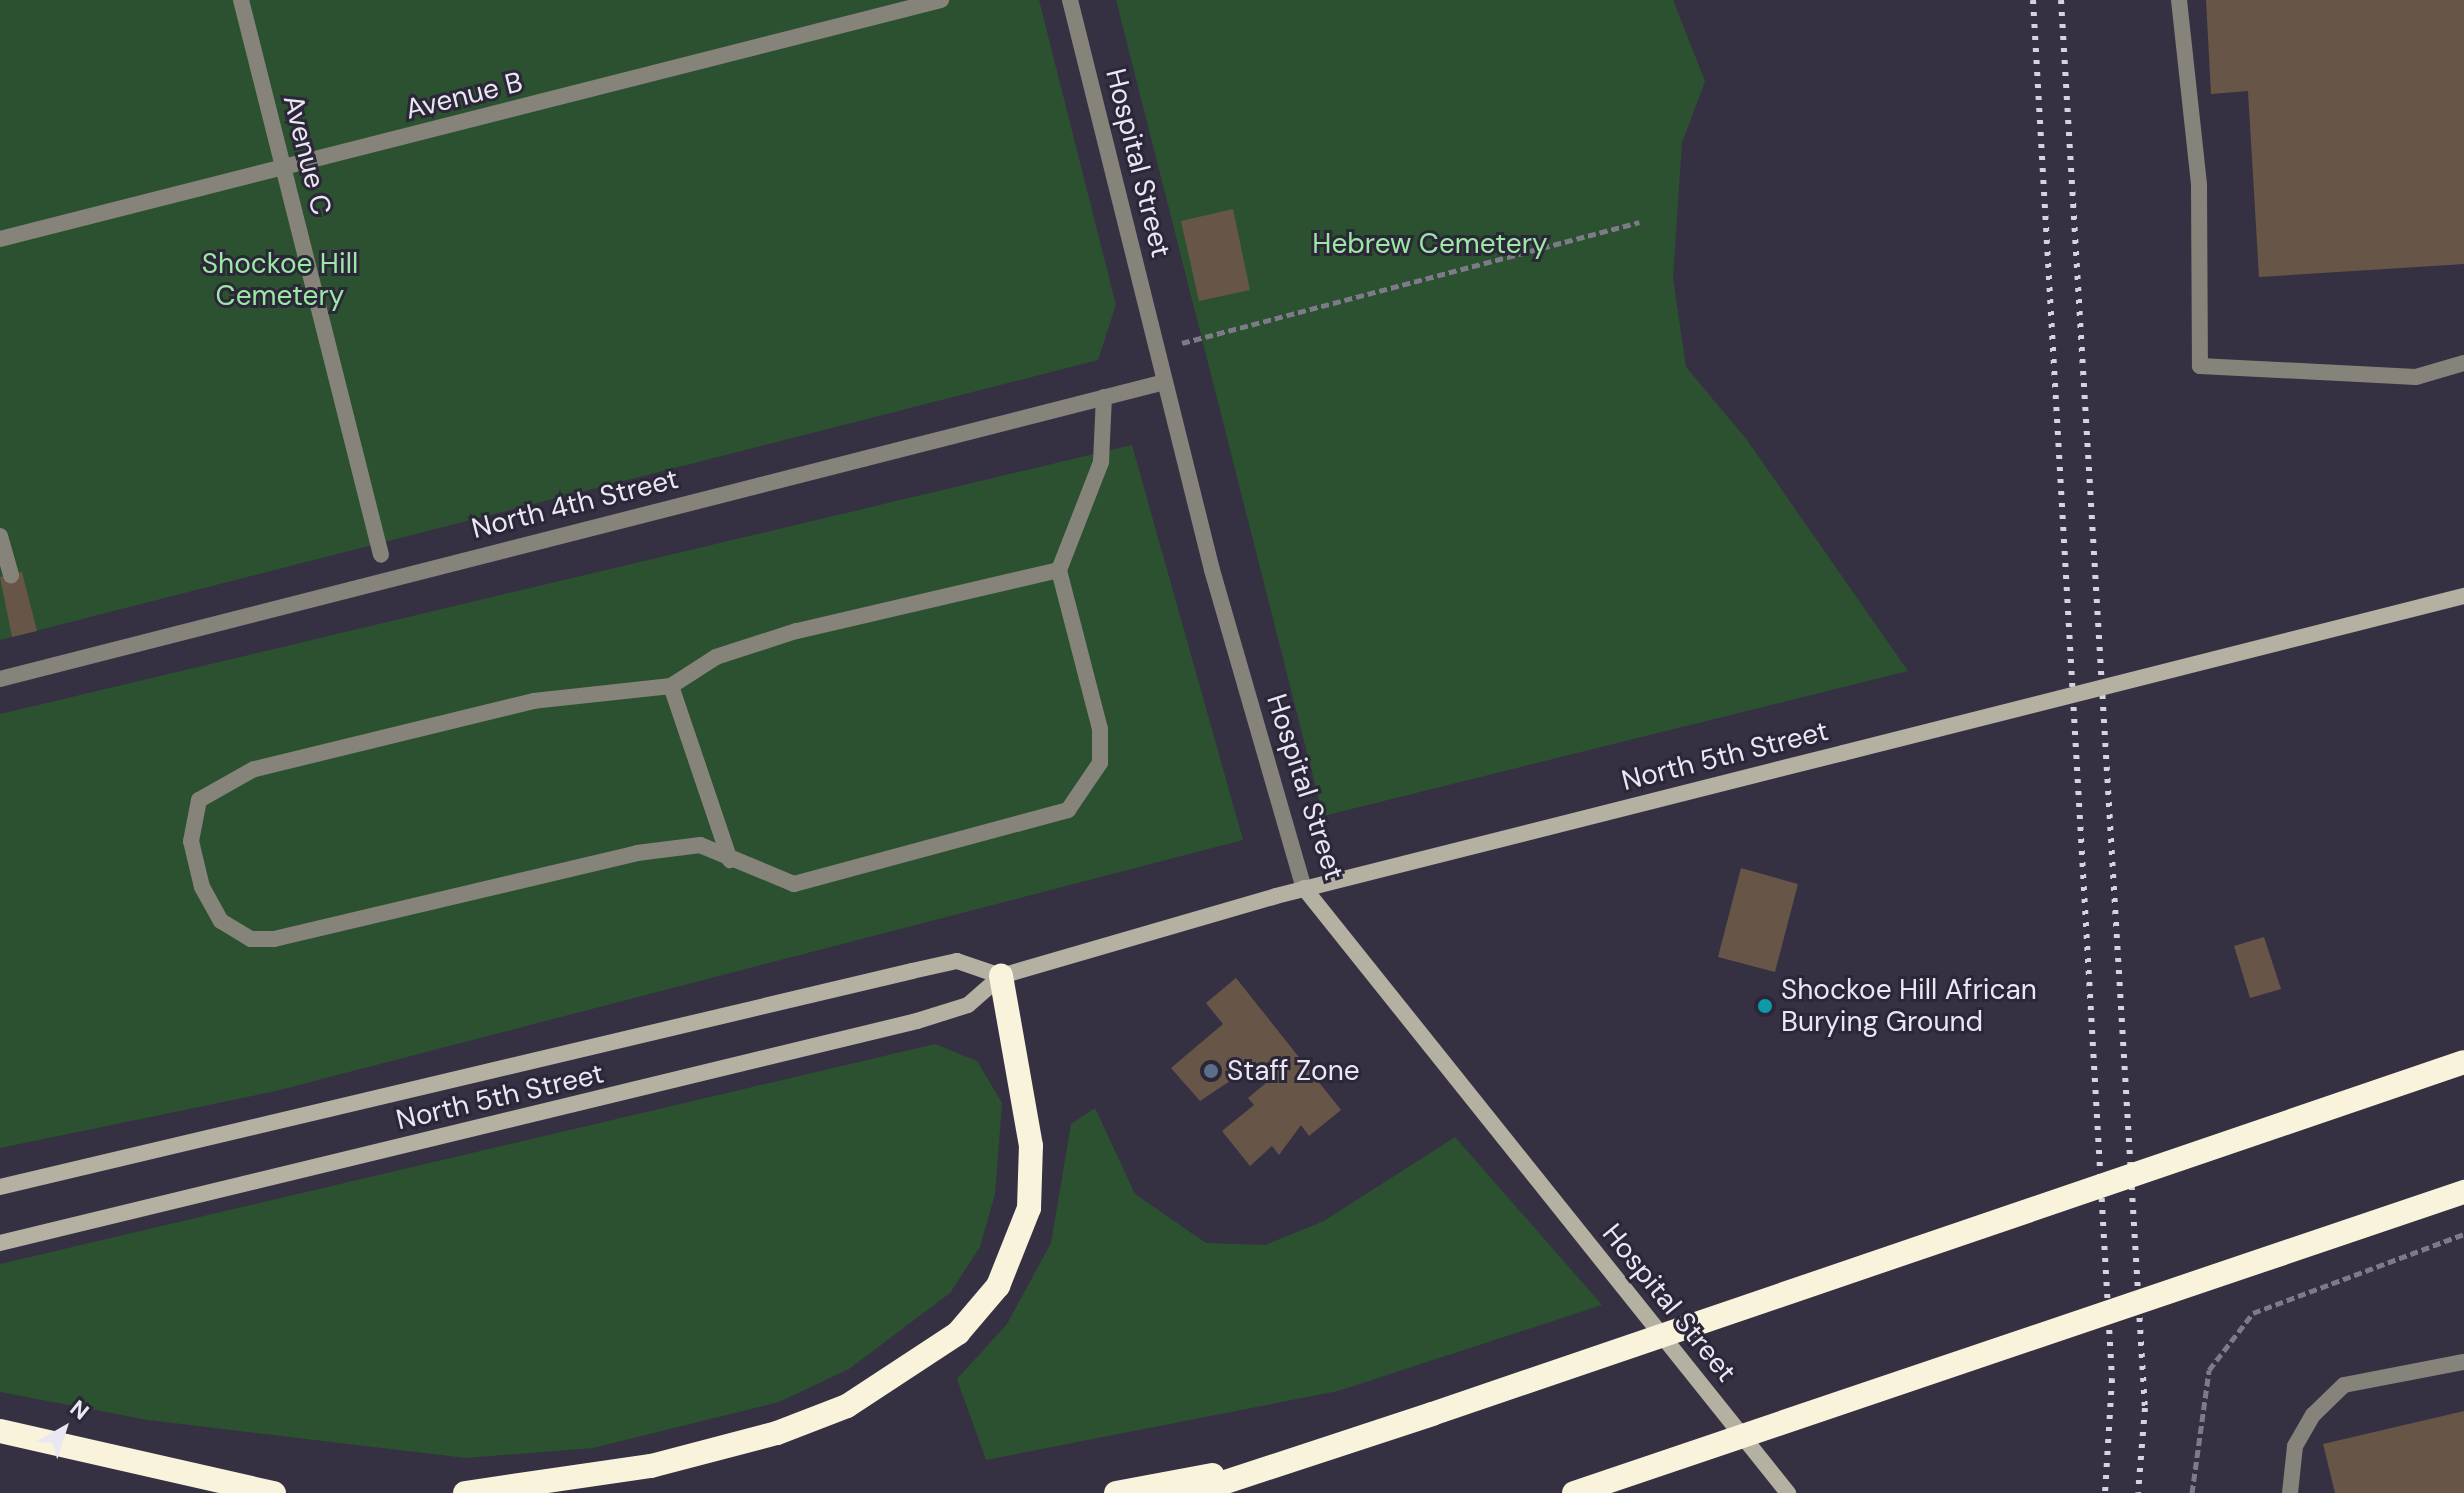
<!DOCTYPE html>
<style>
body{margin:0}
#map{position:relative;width:2464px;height:1493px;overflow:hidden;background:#353142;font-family:"DM Sans",sans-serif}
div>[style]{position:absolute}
.green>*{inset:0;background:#2b5130}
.building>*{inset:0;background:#675648}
.path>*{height:5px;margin-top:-2.5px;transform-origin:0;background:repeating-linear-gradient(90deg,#7e7a89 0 8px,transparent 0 12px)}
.service>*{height:16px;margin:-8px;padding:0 8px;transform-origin:8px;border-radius:8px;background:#86837a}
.minor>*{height:16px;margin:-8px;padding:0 8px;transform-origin:8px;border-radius:8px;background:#86837a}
.tertiary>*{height:16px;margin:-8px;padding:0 8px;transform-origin:8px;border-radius:8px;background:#86837a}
.secondary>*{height:16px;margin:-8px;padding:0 8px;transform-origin:8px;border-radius:8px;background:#b4b0a2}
.motorway>*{height:24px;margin:-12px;padding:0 12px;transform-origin:12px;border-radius:12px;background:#f9f3db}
.rail>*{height:6px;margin-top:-3px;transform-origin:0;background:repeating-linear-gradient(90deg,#d6d3e0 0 4px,transparent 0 12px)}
.secondary-bridge>*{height:16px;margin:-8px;padding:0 8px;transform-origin:8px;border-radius:8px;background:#b4b0a2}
.motorway-bridge>*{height:24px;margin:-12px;padding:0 12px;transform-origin:12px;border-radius:12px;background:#f9f3db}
.dots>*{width:22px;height:22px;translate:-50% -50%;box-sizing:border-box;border:4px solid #2b2738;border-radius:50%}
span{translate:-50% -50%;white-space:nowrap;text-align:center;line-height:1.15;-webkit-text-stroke:6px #2b2738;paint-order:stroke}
.street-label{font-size:28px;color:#eae7f3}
.park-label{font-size:28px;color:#9be7a4}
.poi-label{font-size:28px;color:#eae7f3}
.left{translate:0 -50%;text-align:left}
.north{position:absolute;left:24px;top:1389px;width:80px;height:80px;-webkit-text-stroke:6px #2b2738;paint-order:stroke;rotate:39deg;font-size:22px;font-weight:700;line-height:32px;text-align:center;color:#eae7f3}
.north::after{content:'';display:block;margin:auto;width:28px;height:36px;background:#eae7f3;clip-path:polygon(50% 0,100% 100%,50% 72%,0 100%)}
</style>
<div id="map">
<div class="green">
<div style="clip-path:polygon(0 0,1039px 0,1116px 305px,1098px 360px,0 640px)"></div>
<div style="clip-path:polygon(1116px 0,1673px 0,1705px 81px,1682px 143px,1673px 278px,1686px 367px,1747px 440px,1908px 671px,1323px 816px)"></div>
<div style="clip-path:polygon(1132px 445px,1243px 840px,276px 1091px,0 1148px,0 714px)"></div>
<div style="clip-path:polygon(935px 1044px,977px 1061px,1002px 1103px,995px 1194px,980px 1247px,950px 1293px,849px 1369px,779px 1402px,593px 1448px,466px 1458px,148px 1420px,0 1392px,0 1264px)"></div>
<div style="clip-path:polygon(1095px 1108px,1135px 1194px,1206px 1243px,1265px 1245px,1324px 1221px,1455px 1137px,1602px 1305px,1338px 1391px,986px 1460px,957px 1379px,1007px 1324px,1051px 1243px,1071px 1124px)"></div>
</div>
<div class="building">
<div style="clip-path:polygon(2206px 0,2464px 0,2464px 264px,2259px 277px,2248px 91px,2211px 94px)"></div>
<div style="clip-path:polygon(1233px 209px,1250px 290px,1199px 301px,1181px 221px)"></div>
<div style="clip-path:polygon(22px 572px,37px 631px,12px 637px,0 577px)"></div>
<div style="clip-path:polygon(1741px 868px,1798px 884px,1775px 972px,1718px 957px)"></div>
<div style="clip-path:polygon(2264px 937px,2281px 989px,2250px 998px,2234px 946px)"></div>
<div style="clip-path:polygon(1236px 978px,1341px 1110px,1309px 1136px,1301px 1125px,1279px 1155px,1272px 1146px,1250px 1166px,1222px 1131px,1254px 1105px,1248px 1098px,1266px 1083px,1251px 1067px,1200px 1101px,1171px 1068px,1223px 1024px,1206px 1003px)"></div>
<div style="clip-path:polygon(2464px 1411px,2464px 1493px,2335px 1493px,2323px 1444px)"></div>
</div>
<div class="path">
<div style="left:1182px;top:343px;width:473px;rotate:-14.8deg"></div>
<div style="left:2192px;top:1493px;width:124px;rotate:-82.1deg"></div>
<div style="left:2209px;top:1370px;width:72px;rotate:-52.3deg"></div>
<div style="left:2253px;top:1313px;width:225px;rotate:-20.5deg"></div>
</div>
<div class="service">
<div style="left:241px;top:0;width:572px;rotate:75.84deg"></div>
<div style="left:2179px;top:0;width:186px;rotate:83.8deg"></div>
<div style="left:2199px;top:185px;width:181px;rotate:89.7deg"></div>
<div style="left:2200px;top:366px;width:216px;rotate:2.9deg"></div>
<div style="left:2416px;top:377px;width:50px;rotate:-16.3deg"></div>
<div style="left:0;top:239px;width:971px;rotate:-14.25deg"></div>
<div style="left:0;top:536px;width:41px;rotate:74.2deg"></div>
<div style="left:1059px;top:570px;width:270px;rotate:166.9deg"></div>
<div style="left:796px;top:631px;width:84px;rotate:162deg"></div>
<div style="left:716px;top:657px;width:54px;rotate:147.2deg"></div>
<div style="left:671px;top:686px;width:138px;rotate:173.8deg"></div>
<div style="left:534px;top:701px;width:288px;rotate:166.3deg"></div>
<div style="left:254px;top:769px;width:63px;rotate:150.6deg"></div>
<div style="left:199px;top:800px;width:42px;rotate:101deg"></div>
<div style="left:191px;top:841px;width:47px;rotate:76.6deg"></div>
<div style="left:202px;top:887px;width:39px;rotate:61deg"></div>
<div style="left:221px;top:921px;width:35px;rotate:31deg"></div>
<div style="left:251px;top:939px;width:23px"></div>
<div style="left:274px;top:939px;width:373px;rotate:-13.3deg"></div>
<div style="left:637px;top:853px;width:64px;rotate:-7.2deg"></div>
<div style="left:700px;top:845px;width:102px;rotate:22.5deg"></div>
<div style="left:794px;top:884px;width:284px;rotate:-15.1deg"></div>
<div style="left:1068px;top:810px;width:57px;rotate:-55.8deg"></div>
<div style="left:1100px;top:763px;width:34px;rotate:-90deg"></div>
<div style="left:1100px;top:729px;width:164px;rotate:-104.5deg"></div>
<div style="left:1059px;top:570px;width:116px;rotate:-68.7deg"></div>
<div style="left:1101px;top:462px;width:65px;rotate:-87.4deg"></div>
<div style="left:671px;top:686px;width:184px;rotate:71.3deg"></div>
<div style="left:2290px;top:1493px;width:47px;rotate:-83.9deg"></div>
<div style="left:2295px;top:1446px;width:36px;rotate:-60deg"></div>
<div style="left:2313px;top:1415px;width:43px;rotate:-44.1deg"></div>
<div style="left:2344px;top:1385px;width:122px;rotate:-10.9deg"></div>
</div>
<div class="minor">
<div style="left:0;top:679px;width:1202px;rotate:-14.3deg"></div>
</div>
<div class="tertiary">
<div style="left:1070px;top:0;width:587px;rotate:76.01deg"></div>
<div style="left:1212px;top:570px;width:331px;rotate:73.9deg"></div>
</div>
<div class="secondary">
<div style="left:1304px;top:888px;width:775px;rotate:51.34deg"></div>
<div style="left:0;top:1187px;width:937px;rotate:-13.32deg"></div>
<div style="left:912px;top:971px;width:46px;rotate:-12.5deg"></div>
<div style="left:957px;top:961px;width:46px;rotate:18.8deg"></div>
<div style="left:0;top:1243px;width:943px;rotate:-13.61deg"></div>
<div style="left:917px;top:1021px;width:53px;rotate:-17.4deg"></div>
<div style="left:968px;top:1005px;width:44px;rotate:-41.3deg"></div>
<div style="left:1001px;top:976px;width:286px;rotate:-16.2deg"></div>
<div style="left:1276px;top:896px;width:585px;rotate:-14.16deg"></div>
</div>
<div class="motorway">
<div style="left:0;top:1431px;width:281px;rotate:12.8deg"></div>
<div style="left:465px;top:1493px;width:188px;rotate:-8.3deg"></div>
<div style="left:651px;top:1466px;width:130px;rotate:-14.7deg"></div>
<div style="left:777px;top:1433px;width:75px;rotate:-21.1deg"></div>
<div style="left:847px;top:1406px;width:133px;rotate:-33.3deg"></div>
<div style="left:958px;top:1333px;width:62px;rotate:-49.6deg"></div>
<div style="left:998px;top:1286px;width:84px;rotate:-68.3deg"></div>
<div style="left:1029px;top:1208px;width:62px;rotate:-88.2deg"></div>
<div style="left:1031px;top:1146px;width:173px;rotate:-100deg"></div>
<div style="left:1116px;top:1493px;width:98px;rotate:-10.6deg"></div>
<div style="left:1192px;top:1493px;width:253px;rotate:-18.2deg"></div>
</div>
<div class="rail">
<div style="left:2033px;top:0;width:1381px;rotate:86.72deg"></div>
<div style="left:2112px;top:1379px;width:114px;rotate:93.5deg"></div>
<div style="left:2061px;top:0;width:1411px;rotate:86.59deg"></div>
<div style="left:2145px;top:1408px;width:85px;rotate:94.7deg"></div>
</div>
<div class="secondary-bridge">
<div style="left:1843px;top:753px;width:641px;rotate:-14.19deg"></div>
</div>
<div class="motorway-bridge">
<div style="left:1432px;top:1414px;width:1090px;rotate:-18.83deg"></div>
<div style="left:1574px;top:1493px;width:940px;rotate:-18.69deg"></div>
</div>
<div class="dots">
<div style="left:1765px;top:1006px;background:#0f9aa8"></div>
<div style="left:1211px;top:1071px;background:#5c6f8a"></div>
</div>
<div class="street-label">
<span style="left:464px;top:96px;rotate:-14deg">Avenue B</span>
<span style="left:307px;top:155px;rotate:76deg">Avenue C</span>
<span style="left:1138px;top:163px;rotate:76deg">Hospital Street</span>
<span style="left:575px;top:504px;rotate:-14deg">North 4th Street</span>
<span style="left:1725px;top:756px;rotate:-14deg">North 5th Street</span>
<span style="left:1305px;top:787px;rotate:72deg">Hospital Street</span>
<span style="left:500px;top:1097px;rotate:-13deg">North 5th Street</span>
<span style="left:1669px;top:1303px;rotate:51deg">Hospital Street</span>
</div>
<div class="park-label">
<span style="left:1430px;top:244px">Hebrew Cemetery</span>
<span style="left:280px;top:280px">Shockoe Hill<br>Cemetery</span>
</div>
<div class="poi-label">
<span class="left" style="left:1781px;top:1006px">Shockoe Hill African<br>Burying Ground</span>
<span class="left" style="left:1227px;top:1071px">Staff Zone</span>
</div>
<div class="north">N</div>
</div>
